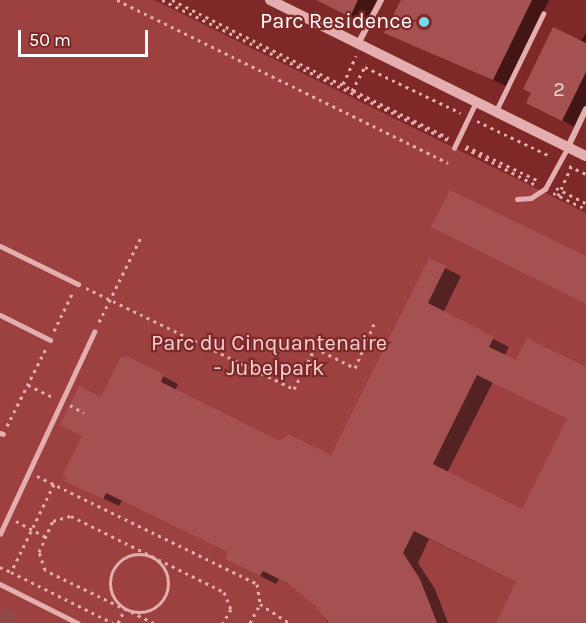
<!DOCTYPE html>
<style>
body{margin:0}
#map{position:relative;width:586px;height:623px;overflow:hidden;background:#7e2928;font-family:Karla,sans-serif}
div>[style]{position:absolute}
.green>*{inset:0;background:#9d4040}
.shadow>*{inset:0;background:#0007}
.building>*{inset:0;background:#a65151}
.trunk-tunnel>*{height:16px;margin-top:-8px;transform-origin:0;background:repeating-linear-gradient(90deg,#914948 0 16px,transparent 0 24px)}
.path>*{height:3px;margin-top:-1.5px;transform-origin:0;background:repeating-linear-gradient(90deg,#e5aeae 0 3px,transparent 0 7.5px)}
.path>.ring{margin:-1.5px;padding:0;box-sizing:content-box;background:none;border:3px solid #e5aeae;border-radius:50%}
.service>*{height:4.5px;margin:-2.25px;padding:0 2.25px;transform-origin:2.25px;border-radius:2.25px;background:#e5aeae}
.pedestrian>*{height:5px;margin:-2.5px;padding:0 2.5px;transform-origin:2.5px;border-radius:2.5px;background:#e5aeae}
.minor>*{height:6px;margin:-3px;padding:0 3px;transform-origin:3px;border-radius:3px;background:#e5aeae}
.tertiary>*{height:10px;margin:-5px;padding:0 5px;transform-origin:5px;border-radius:5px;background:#e5aeae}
.dots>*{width:16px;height:16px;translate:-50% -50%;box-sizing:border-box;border:3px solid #7e2928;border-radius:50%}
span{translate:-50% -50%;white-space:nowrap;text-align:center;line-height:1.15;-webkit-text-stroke:4.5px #7e2928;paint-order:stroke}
.number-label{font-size:20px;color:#e9d4d4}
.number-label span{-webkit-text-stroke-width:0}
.poi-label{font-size:22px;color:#fff}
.right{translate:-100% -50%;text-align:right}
.park-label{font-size:22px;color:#f4d1d1}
.scale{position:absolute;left:18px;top:30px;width:130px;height:27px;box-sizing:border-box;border:3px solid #fff;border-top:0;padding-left:8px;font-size:18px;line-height:21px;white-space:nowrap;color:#fff;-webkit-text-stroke:4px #7e2928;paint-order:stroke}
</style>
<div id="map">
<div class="green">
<div style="clip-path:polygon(0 0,154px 0,586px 213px,586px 623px,0 623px)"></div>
</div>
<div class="shadow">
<div style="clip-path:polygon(316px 0,377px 0,365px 24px)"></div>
<div style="clip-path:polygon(403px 0,549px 0,506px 86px,386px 32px)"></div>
<div style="clip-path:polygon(586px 33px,586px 105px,575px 127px,539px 108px)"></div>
<div style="clip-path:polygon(evenodd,429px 260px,461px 276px,443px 313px,509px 347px,504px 356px,517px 362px,586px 368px,586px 623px,497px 623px,518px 583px,429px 539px,418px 563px,435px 589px,448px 623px,328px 623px,316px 604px,292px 586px,279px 579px,276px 584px,242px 567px,229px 552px,122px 500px,119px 506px,66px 480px,83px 436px,126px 357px,178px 384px,175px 391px,280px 443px,332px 457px,429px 260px,493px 382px,568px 419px,523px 511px,447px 473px,493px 382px)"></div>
</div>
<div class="building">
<div style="clip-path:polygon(316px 0,358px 0,350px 17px)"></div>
<div style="clip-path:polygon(401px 0,532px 0,493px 80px,384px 33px)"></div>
<div style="clip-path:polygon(553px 27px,586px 43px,586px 72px,562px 121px,526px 103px,531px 93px,523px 89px)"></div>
<div style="clip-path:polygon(450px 190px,586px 256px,586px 304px,431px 227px)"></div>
<div style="clip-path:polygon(evenodd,429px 258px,446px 266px,428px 303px,494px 337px,489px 347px,516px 360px,527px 338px,586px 367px,586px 623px,496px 623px,516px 582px,414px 531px,403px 553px,420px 579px,437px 623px,329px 623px,315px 605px,287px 583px,263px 571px,260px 576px,225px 559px,228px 552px,106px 493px,103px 499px,64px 481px,67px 477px,63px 475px,82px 436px,60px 425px,79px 386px,101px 397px,120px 358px,126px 356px,164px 374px,161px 382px,280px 441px,288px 434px,331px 455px,429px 258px,477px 375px,567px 419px,522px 509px,433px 464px,477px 375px)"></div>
</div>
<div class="trunk-tunnel">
<div style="left:0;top:614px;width:20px;rotate:27deg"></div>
</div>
<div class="path">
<div style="left:117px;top:0;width:369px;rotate:26.2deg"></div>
<div style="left:162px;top:0;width:318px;rotate:26.1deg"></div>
<div style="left:172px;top:0;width:309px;rotate:26.5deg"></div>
<div style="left:365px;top:67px;width:106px;rotate:25.6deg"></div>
<div style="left:343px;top:84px;width:31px;rotate:-65deg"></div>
<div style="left:352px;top:91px;width:30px;rotate:-62deg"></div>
<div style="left:477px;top:121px;width:81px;rotate:25.6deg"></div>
<div style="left:466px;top:146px;width:81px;rotate:25.6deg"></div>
<div style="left:465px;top:148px;width:78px;rotate:27.6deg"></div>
<div style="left:569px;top:166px;width:19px;rotate:25deg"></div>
<div style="left:556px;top:188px;width:34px;rotate:27deg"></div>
<div style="left:553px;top:193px;width:37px;rotate:26deg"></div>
<div style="left:558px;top:196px;width:32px;rotate:-66deg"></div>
<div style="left:86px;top:288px;width:231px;rotate:25.9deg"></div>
<div style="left:294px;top:389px;width:46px;rotate:-62.9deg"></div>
<div style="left:315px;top:348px;width:45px;rotate:26.6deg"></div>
<div style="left:355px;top:368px;width:48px;rotate:-66.6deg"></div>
<div style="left:99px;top:322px;width:97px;rotate:-63.7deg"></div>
<div style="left:54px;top:331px;width:41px;rotate:-64.1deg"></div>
<div style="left:28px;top:385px;width:28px;rotate:26deg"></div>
<div style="left:70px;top:405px;width:16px;rotate:30deg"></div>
<div style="left:7px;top:426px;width:87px;rotate:-63.4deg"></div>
<div style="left:37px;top:476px;width:245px;rotate:26.1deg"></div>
<div style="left:257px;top:584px;width:20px;rotate:81deg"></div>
<div style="left:260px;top:604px;width:35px;rotate:33deg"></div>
<div style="left:54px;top:484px;width:98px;rotate:116deg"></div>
<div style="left:11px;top:572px;width:114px;rotate:26.6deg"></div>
<div style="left:16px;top:521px;width:34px;rotate:28deg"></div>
<div class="ring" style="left:110px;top:554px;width:55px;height:55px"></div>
<div style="left:0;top:567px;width:12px;rotate:24deg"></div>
<div style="left:118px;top:623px;width:16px;rotate:-63deg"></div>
<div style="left:154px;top:623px;width:121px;rotate:-154.1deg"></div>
<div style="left:45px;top:570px;width:19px;rotate:-108deg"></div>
<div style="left:39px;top:552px;width:34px;rotate:-66deg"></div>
<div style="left:53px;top:521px;width:19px;rotate:-16deg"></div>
<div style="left:71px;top:516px;width:171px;rotate:26.4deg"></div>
<div style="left:224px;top:592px;width:18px;rotate:68deg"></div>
<div style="left:231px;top:609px;width:16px;rotate:120deg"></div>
<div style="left:250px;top:623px;width:21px;rotate:-62deg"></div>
</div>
<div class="service">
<div style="left:496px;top:111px;width:108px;rotate:-64.1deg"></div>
<div style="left:454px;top:148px;width:51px;rotate:-64.4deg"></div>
<div style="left:517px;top:199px;width:14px;rotate:-4deg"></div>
<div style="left:531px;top:198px;width:17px;rotate:-33deg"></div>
<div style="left:545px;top:189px;width:48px;rotate:-61.3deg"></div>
<div style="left:0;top:534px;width:223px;rotate:-65deg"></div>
<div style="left:0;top:584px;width:87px;rotate:26.6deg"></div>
</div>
<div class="pedestrian">
<div style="left:0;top:246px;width:87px;rotate:26deg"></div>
<div style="left:0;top:315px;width:56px;rotate:26.6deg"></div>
<div style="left:0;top:433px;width:3px;rotate:18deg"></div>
</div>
<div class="minor">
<div style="left:358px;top:44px;width:50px;rotate:-62.4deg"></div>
<div style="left:568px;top:147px;width:42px;rotate:-64.7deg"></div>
</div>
<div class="tertiary">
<div style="left:270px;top:0;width:352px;rotate:26.3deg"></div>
</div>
<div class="dots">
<div style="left:424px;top:22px;background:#75d9ec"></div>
</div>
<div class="number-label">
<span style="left:559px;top:89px">2</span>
</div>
<div class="poi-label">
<span class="right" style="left:412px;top:22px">Parc Residence</span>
</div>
<div class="park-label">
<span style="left:269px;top:356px">Parc du Cinquantenaire<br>- Jubelpark</span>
</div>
<div class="scale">50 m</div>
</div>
